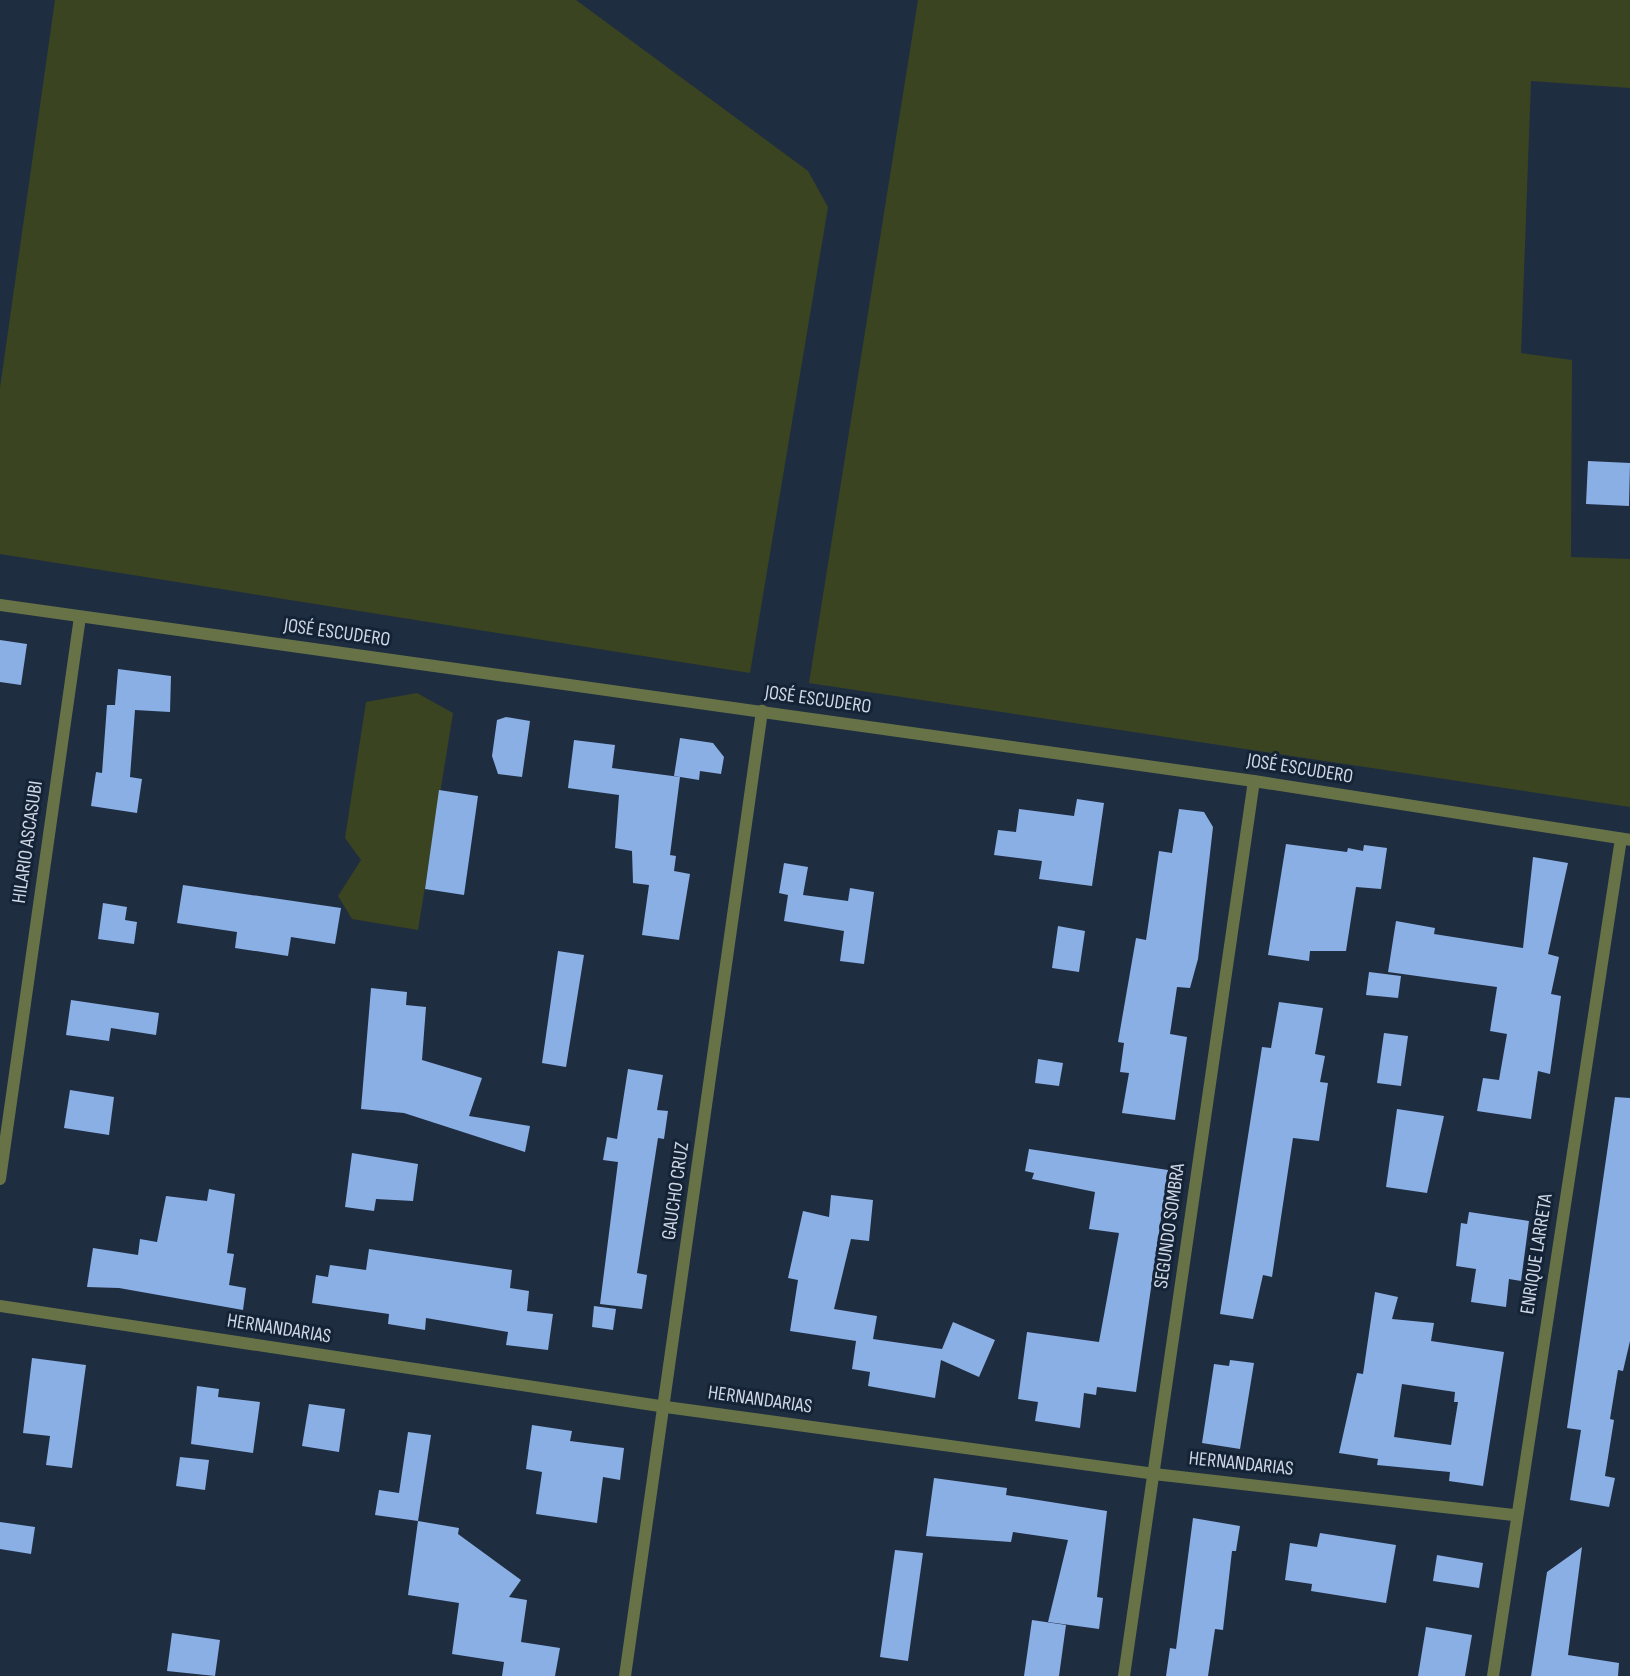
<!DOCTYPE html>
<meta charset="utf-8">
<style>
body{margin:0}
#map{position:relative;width:1630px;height:1676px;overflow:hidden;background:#1f2d41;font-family:"Sofia Sans Condensed",sans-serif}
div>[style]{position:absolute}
.green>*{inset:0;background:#3b4420}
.building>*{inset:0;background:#8aafe5}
.minor>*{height:12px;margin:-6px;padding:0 6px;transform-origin:6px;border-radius:6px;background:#677347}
span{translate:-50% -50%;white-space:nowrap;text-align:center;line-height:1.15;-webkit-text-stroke:6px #152336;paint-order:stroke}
.street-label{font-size:20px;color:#cfd8e6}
</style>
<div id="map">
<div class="green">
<div style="clip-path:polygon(55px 0,576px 0,808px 171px,828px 207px,750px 673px,0 554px,0 388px)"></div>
<div style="clip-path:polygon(918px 0,1630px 0,1630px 88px,1531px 81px,1521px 353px,1572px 360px,1571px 557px,1630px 559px,1630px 807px,809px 683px)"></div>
<div style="clip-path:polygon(417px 693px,453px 713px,418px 930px,352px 919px,338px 896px,361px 860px,345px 838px,366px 702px)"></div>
</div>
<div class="building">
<div style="clip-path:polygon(1588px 461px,1630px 463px,1629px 506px,1586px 504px)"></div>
<div style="clip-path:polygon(0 640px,27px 644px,21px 685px,0 682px)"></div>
<div style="clip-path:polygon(118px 669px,171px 676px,170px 712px,135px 710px,130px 777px,142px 779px,137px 813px,91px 806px,96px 772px,102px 773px,107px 705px,115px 705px)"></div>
<div style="clip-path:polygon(506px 717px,530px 721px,522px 777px,498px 774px,492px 756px,497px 720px)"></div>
<div style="clip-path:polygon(680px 738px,713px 743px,724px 757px,721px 774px,700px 771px,699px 780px,674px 776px)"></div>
<div style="clip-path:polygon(574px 740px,615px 745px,612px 768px,680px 777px,670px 855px,676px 856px,674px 871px,690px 874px,679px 940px,642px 935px,649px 885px,633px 883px,632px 851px,615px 848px,619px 795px,568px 788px)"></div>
<div style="clip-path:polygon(439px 790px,478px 796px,464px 895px,425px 889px)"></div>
<div style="clip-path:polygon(1077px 799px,1104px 803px,1092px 886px,1039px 879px,1042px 861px,994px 855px,998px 830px,1016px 832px,1019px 809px,1074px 816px)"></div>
<div style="clip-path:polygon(1179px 809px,1204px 812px,1213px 827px,1198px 959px,1190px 988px,1177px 987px,1170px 1034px,1187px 1037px,1175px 1120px,1122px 1113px,1129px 1073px,1120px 1072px,1124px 1043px,1118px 1042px,1136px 938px,1146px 940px,1159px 851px,1172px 853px)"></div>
<div style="clip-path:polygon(1286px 844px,1347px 852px,1348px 848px,1363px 851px,1364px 845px,1387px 848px,1381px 889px,1356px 887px,1346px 951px,1310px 951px,1309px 961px,1268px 955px)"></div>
<div style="clip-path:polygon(1533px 857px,1568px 863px,1548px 954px,1559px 957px,1551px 994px,1561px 996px,1550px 1074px,1538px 1071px,1531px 1119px,1477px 1111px,1483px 1078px,1499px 1080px,1507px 1034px,1490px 1031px,1497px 987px,1388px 972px,1396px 921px,1435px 928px,1434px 934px,1523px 948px)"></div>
<div style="clip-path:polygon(784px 863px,808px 867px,803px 895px,848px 901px,850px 888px,874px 892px,864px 964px,840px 961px,844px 931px,784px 921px,788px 895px,779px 893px)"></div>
<div style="clip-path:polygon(183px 885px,341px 908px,335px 944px,291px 937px,288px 956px,235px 948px,237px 932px,177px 923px)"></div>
<div style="clip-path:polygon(103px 903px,127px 907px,125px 920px,137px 922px,134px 944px,98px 939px)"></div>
<div style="clip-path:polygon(1058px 926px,1085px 931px,1079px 972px,1052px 968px)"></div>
<div style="clip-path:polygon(558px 951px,584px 955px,566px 1067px,542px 1063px)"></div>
<div style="clip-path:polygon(1369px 972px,1401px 976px,1398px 998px,1366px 995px)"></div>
<div style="clip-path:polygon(371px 988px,407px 992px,406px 1005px,426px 1007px,422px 1060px,482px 1078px,469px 1116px,530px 1126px,525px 1152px,404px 1113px,361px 1109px)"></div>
<div style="clip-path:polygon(71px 1000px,159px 1013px,156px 1035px,111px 1028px,109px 1041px,66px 1035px)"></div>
<div style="clip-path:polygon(1279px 1002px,1323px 1008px,1315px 1054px,1325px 1056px,1320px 1082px,1328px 1083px,1319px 1141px,1293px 1138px,1272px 1277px,1263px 1275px,1253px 1319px,1220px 1314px,1262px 1047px,1271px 1048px)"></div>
<div style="clip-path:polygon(1384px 1033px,1408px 1036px,1401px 1086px,1377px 1083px)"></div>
<div style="clip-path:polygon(1038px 1059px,1063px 1063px,1059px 1086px,1035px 1083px)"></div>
<div style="clip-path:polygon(628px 1069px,663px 1075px,657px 1110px,668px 1111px,664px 1139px,658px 1138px,637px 1273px,647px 1275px,642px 1309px,600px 1304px,618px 1162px,603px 1160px,607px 1137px,617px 1139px)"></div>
<div style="clip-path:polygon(70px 1090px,114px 1097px,109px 1135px,64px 1128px)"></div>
<div style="clip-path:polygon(1615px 1097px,1630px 1098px,1630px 1341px,1623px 1371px,1618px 1370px,1610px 1419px,1614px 1420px,1605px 1476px,1615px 1478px,1609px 1507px,1570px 1500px,1581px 1430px,1567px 1428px)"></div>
<div style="clip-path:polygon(1397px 1109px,1444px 1116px,1427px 1193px,1386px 1187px)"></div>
<div style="clip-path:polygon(1029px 1149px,1168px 1170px,1136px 1392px,1097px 1387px,1096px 1395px,1084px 1393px,1080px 1428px,1035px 1421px,1038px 1402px,1018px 1399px,1027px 1332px,1099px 1342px,1119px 1233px,1089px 1229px,1095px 1192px,1032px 1179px,1034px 1173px,1025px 1171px)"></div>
<div style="clip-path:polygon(352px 1153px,418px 1164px,413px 1201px,376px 1199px,374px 1211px,345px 1207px)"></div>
<div style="clip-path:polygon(209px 1189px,235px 1194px,227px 1253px,234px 1254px,229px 1285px,246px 1288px,243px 1310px,119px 1288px,87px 1287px,93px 1248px,138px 1255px,140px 1239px,157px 1242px,166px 1196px,207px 1201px)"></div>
<div style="clip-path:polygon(831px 1195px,873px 1200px,869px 1241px,851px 1239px,834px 1309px,877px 1316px,873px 1339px,942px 1349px,953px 1322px,995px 1340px,979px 1377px,941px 1360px,935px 1398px,868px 1386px,870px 1372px,852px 1369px,856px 1341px,790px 1331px,798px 1280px,788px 1278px,803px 1211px,829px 1217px)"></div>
<div style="clip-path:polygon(1469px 1212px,1529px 1221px,1521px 1281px,1509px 1279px,1506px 1307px,1471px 1302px,1476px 1269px,1456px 1266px,1461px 1223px,1467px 1224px)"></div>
<div style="clip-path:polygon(369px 1249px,512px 1270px,510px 1288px,529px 1291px,527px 1311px,553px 1314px,548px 1350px,506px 1345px,508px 1332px,426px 1318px,425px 1330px,388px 1324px,389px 1314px,312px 1303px,316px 1275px,328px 1277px,330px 1265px,366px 1270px)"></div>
<div style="clip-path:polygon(evenodd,1375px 1292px,1398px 1297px,1392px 1319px,1434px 1323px,1431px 1341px,1504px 1352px,1483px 1486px,1449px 1481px,1450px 1472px,1377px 1465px,1378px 1459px,1339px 1453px,1357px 1373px,1363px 1374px,1375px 1292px,1402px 1384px,1455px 1392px,1454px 1402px,1458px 1402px,1451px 1445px,1394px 1437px,1402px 1384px)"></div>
<div style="clip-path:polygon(594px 1306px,616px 1309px,613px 1330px,592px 1327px)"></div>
<div style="clip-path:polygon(32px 1358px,86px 1365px,72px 1468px,46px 1465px,50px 1436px,23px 1433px)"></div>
<div style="clip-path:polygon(1230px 1360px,1254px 1363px,1240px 1449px,1202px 1443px,1214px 1364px,1229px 1366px)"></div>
<div style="clip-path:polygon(197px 1386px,219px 1389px,218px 1397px,260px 1402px,253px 1453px,191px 1444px)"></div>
<div style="clip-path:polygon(309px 1404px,345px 1409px,339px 1452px,302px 1446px)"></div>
<div style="clip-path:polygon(532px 1425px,572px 1431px,570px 1441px,624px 1448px,620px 1480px,603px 1477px,597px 1523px,536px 1514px,542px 1472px,526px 1469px)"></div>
<div style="clip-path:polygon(408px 1432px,431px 1435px,418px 1521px,375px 1515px,379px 1490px,399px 1493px)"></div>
<div style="clip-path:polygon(180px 1457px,209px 1460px,205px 1490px,176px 1486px)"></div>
<div style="clip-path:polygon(934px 1478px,1007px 1488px,1006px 1495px,1107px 1511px,1097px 1597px,1103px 1598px,1099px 1629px,1048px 1622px,1068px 1540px,1013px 1532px,1011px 1542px,926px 1536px)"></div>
<div style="clip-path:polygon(1193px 1518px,1240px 1526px,1236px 1551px,1232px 1551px,1223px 1630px,1215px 1629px,1208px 1676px,1166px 1676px,1170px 1648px,1176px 1649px)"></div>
<div style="clip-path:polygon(418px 1521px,459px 1528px,458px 1534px,521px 1580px,509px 1597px,527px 1600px,521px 1642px,560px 1648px,555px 1676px,502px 1676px,504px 1662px,452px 1654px,459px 1603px,408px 1595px)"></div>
<div style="clip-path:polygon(0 1522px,35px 1527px,31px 1554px,0 1549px)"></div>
<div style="clip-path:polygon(1320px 1533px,1396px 1545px,1386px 1603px,1311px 1591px,1312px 1584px,1285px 1580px,1290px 1543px,1317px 1547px)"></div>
<div style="clip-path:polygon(1582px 1547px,1568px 1655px,1619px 1663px,1618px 1676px,1531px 1676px,1547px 1572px)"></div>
<div style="clip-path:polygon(895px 1550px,923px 1553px,908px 1661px,880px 1657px)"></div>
<div style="clip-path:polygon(1437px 1555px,1483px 1563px,1479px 1588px,1433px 1581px)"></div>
<div style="clip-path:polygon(1032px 1620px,1066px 1625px,1059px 1676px,1024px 1676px)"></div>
<div style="clip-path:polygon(1426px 1627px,1472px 1635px,1465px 1676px,1418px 1676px)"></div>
<div style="clip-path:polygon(172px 1633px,220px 1640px,215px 1676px,167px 1671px)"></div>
</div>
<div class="minor">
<div style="left:0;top:605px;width:1266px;rotate:7.99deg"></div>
<div style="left:1254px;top:781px;width:381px;rotate:8.9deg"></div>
<div style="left:0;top:1179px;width:568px;rotate:-81.9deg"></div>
<div style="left:0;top:1306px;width:674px;rotate:8.62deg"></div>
<div style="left:666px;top:1407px;width:493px;rotate:7.8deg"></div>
<div style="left:1154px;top:1474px;width:364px;rotate:6.5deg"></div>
<div style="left:625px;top:1676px;width:975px;rotate:-81.92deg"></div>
<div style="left:1124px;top:1676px;width:904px;rotate:-81.74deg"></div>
<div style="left:1493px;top:1676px;width:847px;rotate:-81.31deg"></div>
</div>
<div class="street-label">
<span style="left:337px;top:633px;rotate:8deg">JOSÉ ESCUDERO</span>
<span style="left:818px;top:700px;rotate:8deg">JOSÉ ESCUDERO</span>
<span style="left:1300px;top:769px;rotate:9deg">JOSÉ ESCUDERO</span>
<span style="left:28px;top:842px;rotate:-82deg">HILARIO ASCASUBI</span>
<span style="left:676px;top:1191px;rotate:-82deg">GAUCHO CRUZ</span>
<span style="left:1170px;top:1226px;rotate:-82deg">SEGUNDO SOMBRA</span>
<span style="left:1537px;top:1254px;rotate:-81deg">ENRIQUE LARRETA</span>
<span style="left:279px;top:1329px;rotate:9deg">HERNANDARIAS</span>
<span style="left:760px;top:1400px;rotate:8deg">HERNANDARIAS</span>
<span style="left:1241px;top:1464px;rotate:6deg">HERNANDARIAS</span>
</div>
</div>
